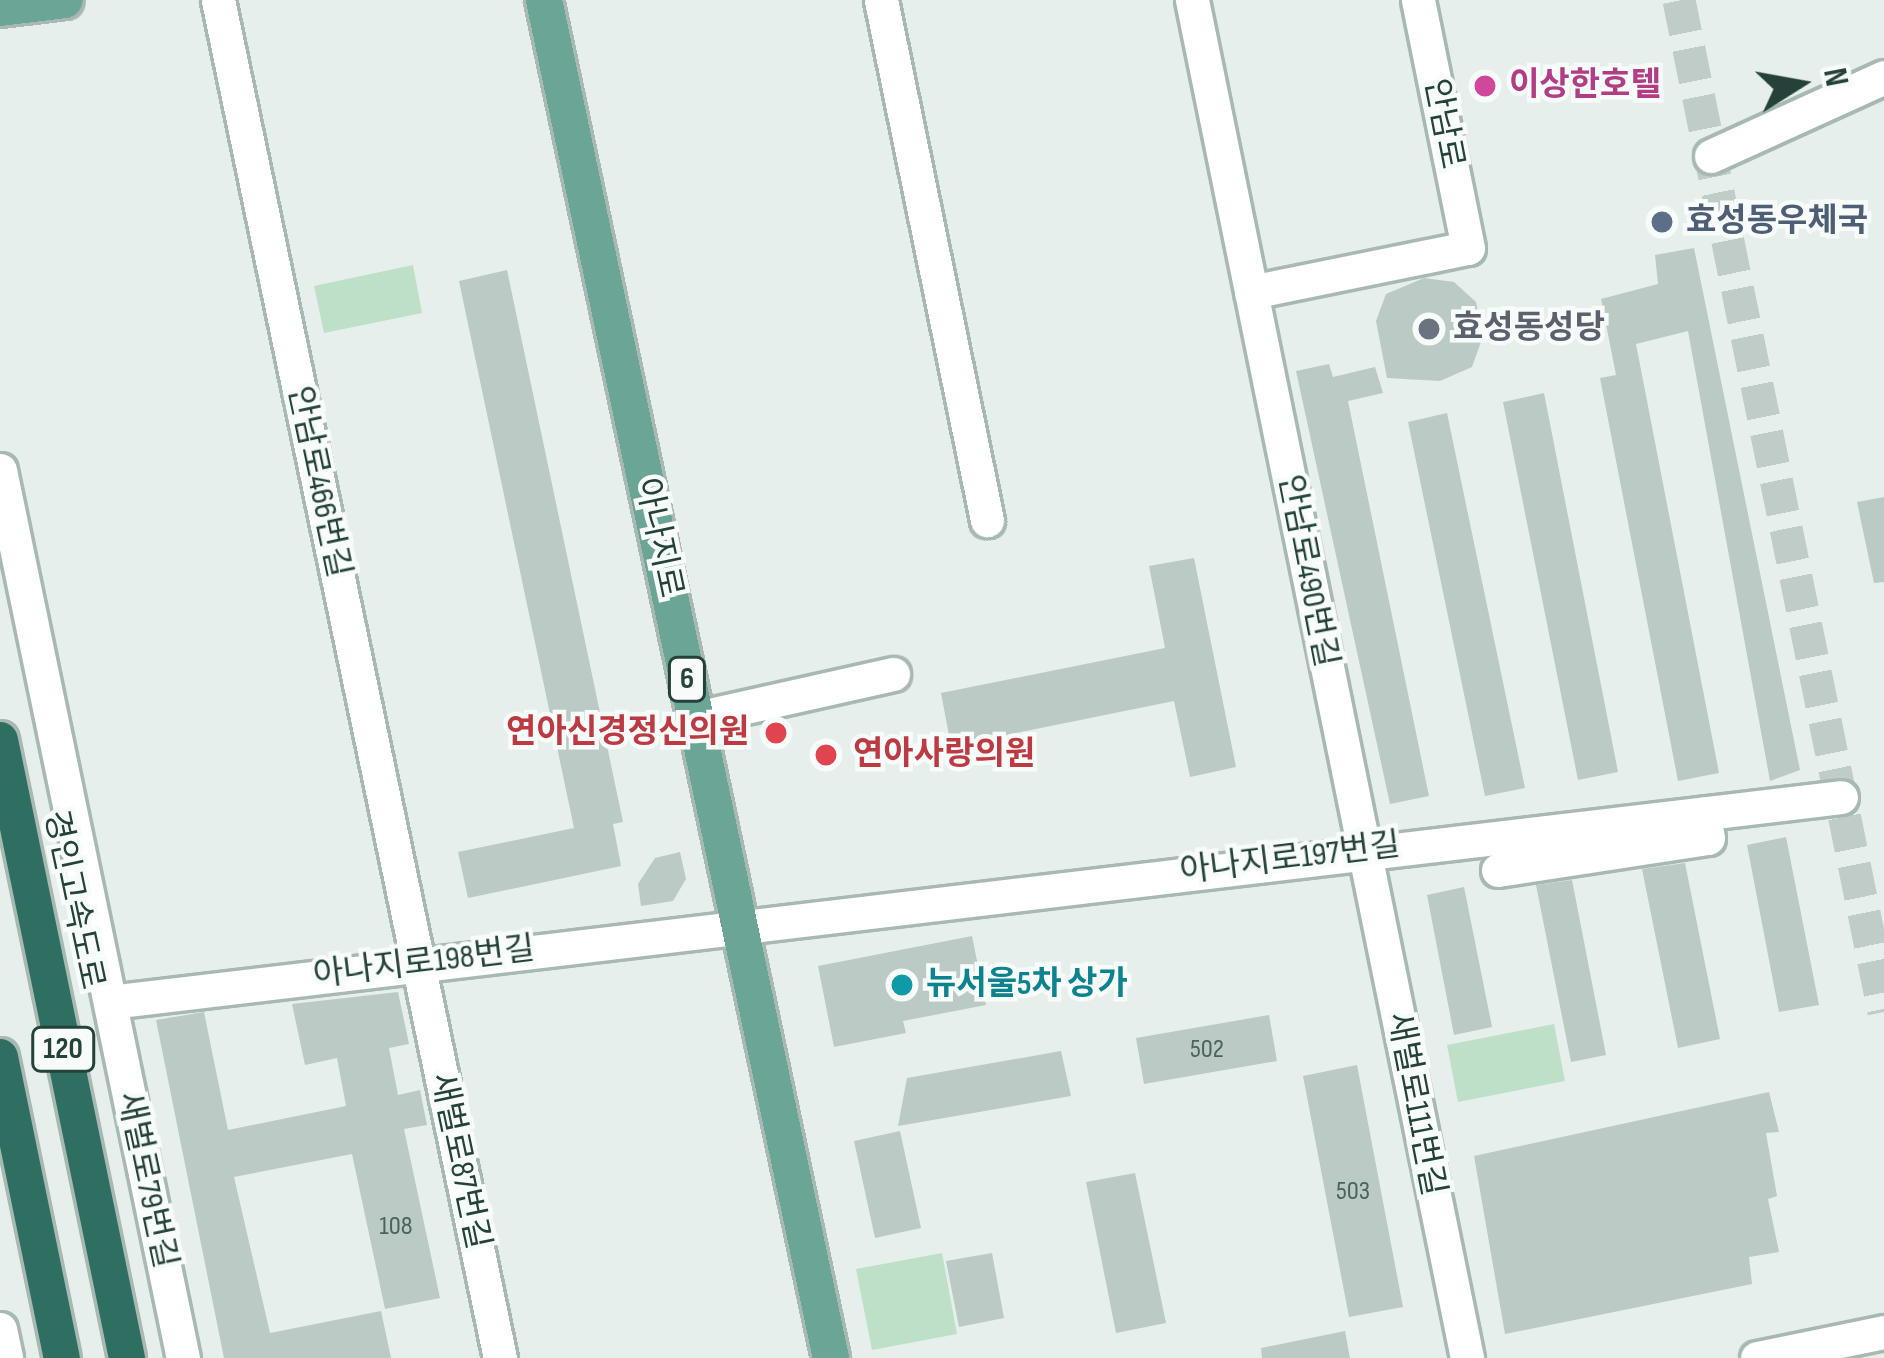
<!DOCTYPE html>
<meta charset="utf-8">
<style>
body{margin:0}
#map{position:relative;width:1884px;height:1358px;overflow:hidden;background:#e6efeb;font-family:"Sofia Sans Condensed","Noto Sans KR",sans-serif}
div>[style]{position:absolute}
.green>*{inset:0;background:#bfe0c8}
.building>*{inset:0;background:#bbcac4}
.minor-tunnel>*{height:33px;margin-top:-16.5px;transform-origin:0;background:repeating-linear-gradient(90deg,#bfccc8 0 33px,transparent 0 49px)}
.roads{filter:drop-shadow(3px 0 #a8b8b2) drop-shadow(-3px 0 #a8b8b2) drop-shadow(0 3px #a8b8b2) drop-shadow(0 -3px #a8b8b2)}
.minor>*{height:33px;margin:-16.5px;padding:0 16.5px;transform-origin:16.5px;border-radius:16.5px;background:#fff}
.major>*{height:36px;margin:-18px;padding:0 18px;transform-origin:18px;border-radius:18px;background:#6aa596}
.highway>*{height:36px;margin:-18px;padding:0 18px;transform-origin:18px;border-radius:18px;background:#2f6f62}
.dots>*{width:33px;height:33px;translate:-50% -50%;box-sizing:border-box;border:6px solid #f7fbf9;border-radius:50%}
span{translate:-50% -50%;white-space:nowrap;text-align:center;line-height:1.15;-webkit-text-stroke:9px #f7fbf9;paint-order:stroke}
.number-label{font-size:27px;color:#4a645c}
.number-label span{-webkit-text-stroke-width:0}
.shield-label span{padding:3px 9px;background:#f7fbf9;border:3px solid;border-radius:9px;-webkit-text-stroke-width:0}
.shield-label{font-size:30px;color:#24423a;font-weight:700}
.hotel-label{font-size:33px;color:#b23c85;font-weight:700}
.left{translate:0 -50%;text-align:left}
.street-label{font-size:33px;color:#24423a}
.service-label{font-size:33px;color:#4e5e75;font-weight:700}
.worship-label{font-size:33px;color:#5b616d;font-weight:700}
.health-label{font-size:33px;color:#be3a42;font-weight:700}
.right{translate:-100% -50%;text-align:right}
.culture-label{font-size:33px;color:#0d838f;font-weight:700}
.north{position:absolute;left:1740px;top:24px;width:120px;height:120px;-webkit-text-stroke:9px #f7fbf9;paint-order:stroke;rotate:79deg;font-size:33px;font-weight:700;line-height:48px;text-align:center;color:#24423a}
.north::after{content:'';display:block;margin:auto;width:42px;height:54px;background:#24423a;clip-path:polygon(50% 0,100% 100%,50% 72%,0 100%)}
</style>
<div id="map">
<div class="green">
<div style="clip-path:polygon(413px 265px,422px 313px,324px 333px,314px 286px)"></div>
<div style="clip-path:polygon(1554px 1024px,1565px 1081px,1458px 1102px,1447px 1045px)"></div>
<div style="clip-path:polygon(942px 1253px,957px 1334px,872px 1350px,856px 1269px)"></div>
</div>
<div class="building">
<div style="clip-path:polygon(1694px 248px,1800px 770px,1770px 781px,1688px 331px,1636px 344px,1719px 773px,1678px 781px,1600px 378px,1616px 375px,1601px 299px,1658px 284px,1655px 255px)"></div>
<div style="clip-path:polygon(507px 270px,623px 822px,613px 824px,621px 866px,468px 898px,458px 852px,574px 828px,459px 281px)"></div>
<div style="clip-path:polygon(1424px 278px,1454px 282px,1476px 302px,1483px 336px,1472px 367px,1440px 381px,1387px 378px,1376px 321px,1386px 294px)"></div>
<div style="clip-path:polygon(1329px 364px,1333px 377px,1375px 367px,1383px 393px,1348px 401px,1429px 796px,1390px 804px,1296px 371px)"></div>
<div style="clip-path:polygon(1544px 393px,1618px 772px,1578px 780px,1503px 402px)"></div>
<div style="clip-path:polygon(1447px 413px,1525px 788px,1485px 796px,1408px 422px)"></div>
<div style="clip-path:polygon(1884px 497px,1884px 582px,1874px 583px,1857px 502px)"></div>
<div style="clip-path:polygon(1194px 558px,1236px 767px,1190px 777px,1174px 701px,951px 746px,941px 693px,1165px 648px,1149px 566px)"></div>
<div style="clip-path:polygon(1786px 837px,1819px 1005px,1779px 1012px,1747px 845px)"></div>
<div style="clip-path:polygon(680px 852px,686px 879px,673px 901px,641px 906px,638px 884px,655px 858px)"></div>
<div style="clip-path:polygon(1685px 863px,1720px 1039px,1678px 1048px,1642px 869px)"></div>
<div style="clip-path:polygon(1572px 880px,1606px 1055px,1571px 1062px,1536px 885px)"></div>
<div style="clip-path:polygon(1464px 887px,1492px 1027px,1454px 1035px,1427px 895px)"></div>
<div style="clip-path:polygon(972px 936px,986px 1005px,903px 1021px,906px 1033px,834px 1047px,818px 966px)"></div>
<div style="clip-path:polygon(398px 992px,409px 1044px,389px 1048px,398px 1095px,420px 1090px,427px 1125px,404px 1129px,440px 1298px,385px 1309px,352px 1154px,234px 1177px,270px 1333px,381px 1311px,391px 1358px,224px 1358px,156px 1020px,204px 1012px,228px 1130px,346px 1106px,337px 1058px,305px 1065px,292px 1004px)"></div>
<div style="clip-path:polygon(1269px 1015px,1277px 1061px,1144px 1084px,1136px 1038px)"></div>
<div style="clip-path:polygon(1061px 1051px,1071px 1096px,898px 1126px,907px 1078px)"></div>
<div style="clip-path:polygon(1357px 1065px,1403px 1307px,1349px 1317px,1303px 1076px)"></div>
<div style="clip-path:polygon(1769px 1092px,1779px 1132px,1766px 1133px,1777px 1196px,1768px 1199px,1779px 1252px,1749px 1257px,1752px 1284px,1505px 1334px,1474px 1156px)"></div>
<div style="clip-path:polygon(900px 1131px,921px 1228px,875px 1238px,854px 1141px)"></div>
<div style="clip-path:polygon(1135px 1173px,1166px 1323px,1116px 1333px,1086px 1182px)"></div>
<div style="clip-path:polygon(992px 1253px,1004px 1318px,959px 1327px,946px 1261px)"></div>
<div style="clip-path:polygon(1345px 1331px,1350px 1358px,1262px 1358px,1261px 1348px)"></div>
</div>
<div class="minor-tunnel">
<div style="left:1679px;top:0;width:1032px;rotate:78.54deg"></div>
</div>
<div class="roads">
<div class="minor">
<div style="left:218px;top:0;width:1387px;rotate:78.27deg"></div>
<div style="left:881px;top:0;width:531px;rotate:78.48deg"></div>
<div style="left:1192px;top:0;width:1386px;rotate:78.55deg"></div>
<div style="left:1711px;top:156px;width:190px;rotate:-24.5deg"></div>
<div style="left:1251px;top:292px;width:221px;rotate:-11.5deg"></div>
<div style="left:1468px;top:248px;width:253px;rotate:-101.4deg"></div>
<div style="left:0;top:470px;width:907px;rotate:78.36deg"></div>
<div style="left:696px;top:718px;width:202px;rotate:-12.6deg"></div>
<div style="left:1498px;top:870px;width:212px;rotate:-8.7deg"></div>
<div style="left:1708px;top:838px;width:25px;rotate:-101deg"></div>
<div style="left:110px;top:1002px;width:1743px;rotate:-6.75deg"></div>
<div style="left:0;top:1329px;width:30px;rotate:78deg"></div>
<div style="left:1757px;top:1358px;width:130px;rotate:-11.6deg"></div>
</div>
<div class="major">
<div style="left:544px;top:0;width:1388px;rotate:78.07deg"></div>
<div style="left:0;top:8px;width:65px;rotate:-7deg"></div>
</div>
<div class="highway">
<div style="left:0;top:740px;width:631px;rotate:78.39deg"></div>
<div style="left:0;top:1057px;width:307px;rotate:78.4deg"></div>
</div>
</div>
<div class="dots">
<div style="left:1485px;top:86px;background:#d1479c"></div>
<div style="left:1662px;top:222px;background:#5c6f8a"></div>
<div style="left:1429px;top:329px;background:#6b7280"></div>
<div style="left:776px;top:733px;background:#e0444e"></div>
<div style="left:826px;top:755px;background:#e0444e"></div>
<div style="left:902px;top:985px;background:#0f9aa8"></div>
</div>
<div class="number-label">
<span style="left:1207px;top:1050px">502</span>
<span style="left:1353px;top:1192px">503</span>
<span style="left:396px;top:1227px">108</span>
</div>
<div class="shield-label">
<span style="left:687px;top:679px">6</span>
<span style="left:63px;top:1049px">120</span>
</div>
<div class="hotel-label">
<span class="left" style="left:1509px;top:86px">이상한호텔</span>
</div>
<div class="street-label">
<span style="left:1443px;top:124px;rotate:79deg">안남로</span>
<span style="left:318px;top:482px;rotate:78deg">안남로466번길</span>
<span style="left:658px;top:538px;rotate:78deg">아나지로</span>
<span style="left:1307px;top:571px;rotate:79deg">안남로490번길</span>
<span style="left:1290px;top:859px;rotate:-7deg">아나지로197번길</span>
<span style="left:73px;top:900px;rotate:78deg">경인고속도로</span>
<span style="left:424px;top:963px;rotate:-7deg">아나지로198번길</span>
<span style="left:1415px;top:1104px;rotate:79deg">새벌로111번길</span>
<span style="left:459px;top:1161px;rotate:78deg">새벌로87번길</span>
<span style="left:146px;top:1180px;rotate:78deg">새벌로79번길</span>
</div>
<div class="service-label">
<span class="left" style="left:1686px;top:222px">효성동우체국</span>
</div>
<div class="worship-label">
<span class="left" style="left:1453px;top:329px">효성동성당</span>
</div>
<div class="health-label">
<span class="right" style="left:749px;top:733px">연아신경정신의원</span>
<span class="left" style="left:853px;top:755px">연아사랑의원</span>
</div>
<div class="culture-label">
<span class="left" style="left:926px;top:985px">뉴서울5차 상가</span>
</div>
<div class="north">N</div>
</div>
